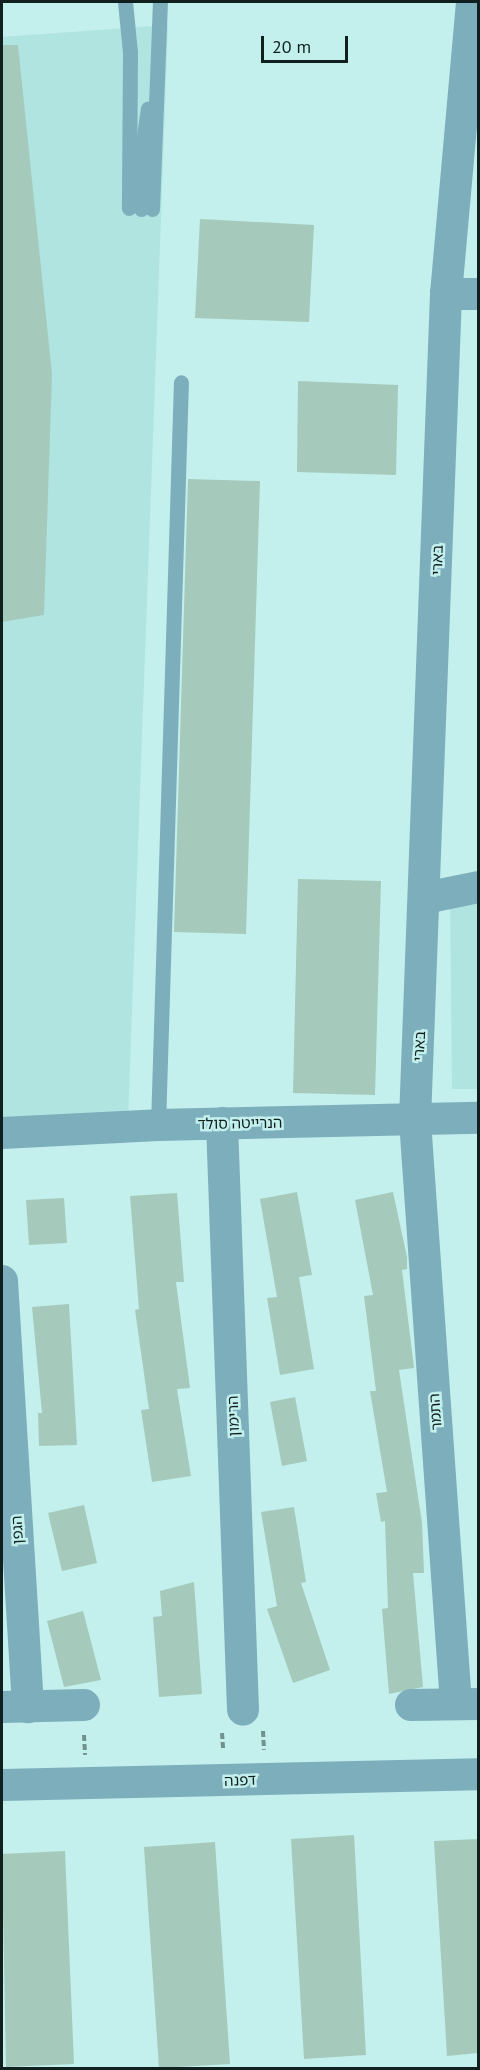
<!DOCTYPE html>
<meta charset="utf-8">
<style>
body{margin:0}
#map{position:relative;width:480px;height:2070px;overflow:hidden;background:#c3efed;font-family:"PT Sans","Noto Sans Hebrew",sans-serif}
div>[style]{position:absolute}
.built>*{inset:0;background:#afe4e1}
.building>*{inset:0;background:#a5cabb}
.path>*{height:4px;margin-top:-2px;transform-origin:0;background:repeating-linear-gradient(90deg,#71918f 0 6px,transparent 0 9px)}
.lane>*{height:15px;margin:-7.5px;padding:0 7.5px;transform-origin:7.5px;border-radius:7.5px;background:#7daebc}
.street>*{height:32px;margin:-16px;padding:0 16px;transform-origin:16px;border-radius:16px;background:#7daebc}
span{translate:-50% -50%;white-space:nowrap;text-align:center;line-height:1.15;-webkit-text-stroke:5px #c3efed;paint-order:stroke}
.street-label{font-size:15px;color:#0f201f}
.frame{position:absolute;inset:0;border:3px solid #0f201f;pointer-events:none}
.scale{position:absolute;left:261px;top:36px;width:87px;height:27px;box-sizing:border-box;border:3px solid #0f201f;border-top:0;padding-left:8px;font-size:18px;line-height:21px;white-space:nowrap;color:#0f201f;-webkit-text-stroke:4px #c3efed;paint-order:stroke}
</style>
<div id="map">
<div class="built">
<div style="clip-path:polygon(168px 25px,128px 1119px,2px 1124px,2px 37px)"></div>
<div style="clip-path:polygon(478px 886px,478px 1089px,452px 1089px,450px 887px)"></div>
</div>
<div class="building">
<div style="clip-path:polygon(2px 45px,18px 45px,52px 374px,44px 615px,2px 622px)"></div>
<div style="clip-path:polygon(200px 219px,314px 225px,309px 322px,195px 318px)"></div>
<div style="clip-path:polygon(298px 381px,398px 385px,396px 475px,297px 472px)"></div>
<div style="clip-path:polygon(188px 479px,260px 481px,246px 934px,174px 932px)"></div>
<div style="clip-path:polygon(298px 879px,381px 881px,375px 1095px,293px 1093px)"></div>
<div style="clip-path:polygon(297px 1192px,312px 1275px,299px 1277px,314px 1369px,280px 1375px,267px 1298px,277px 1297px,260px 1199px)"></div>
<div style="clip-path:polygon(393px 1192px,407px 1257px,407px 1269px,402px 1270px,414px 1368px,399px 1370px,422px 1523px,424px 1573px,413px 1573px,423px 1687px,389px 1694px,382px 1609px,388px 1608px,385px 1521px,381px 1522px,376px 1493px,387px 1492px,370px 1391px,376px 1391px,364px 1296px,373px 1295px,355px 1200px)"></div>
<div style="clip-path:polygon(177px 1193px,184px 1282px,176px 1282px,190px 1388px,177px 1389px,191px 1476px,152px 1482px,141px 1410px,149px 1409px,135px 1310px,139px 1309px,130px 1196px)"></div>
<div style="clip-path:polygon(64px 1198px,67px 1243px,29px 1245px,26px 1200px)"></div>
<div style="clip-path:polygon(69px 1304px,77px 1445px,39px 1446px,38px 1413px,42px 1413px,32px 1307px)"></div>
<div style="clip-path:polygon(295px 1397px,307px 1461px,282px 1466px,270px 1402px)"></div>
<div style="clip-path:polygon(84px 1505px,97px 1563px,62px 1571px,48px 1513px)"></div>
<div style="clip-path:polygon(294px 1507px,306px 1582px,301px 1583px,330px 1670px,293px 1683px,267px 1609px,277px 1606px,261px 1512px)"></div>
<div style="clip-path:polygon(194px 1582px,202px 1694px,159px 1697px,153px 1617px,162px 1616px,160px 1591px)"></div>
<div style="clip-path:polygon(83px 1611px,101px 1680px,64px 1687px,47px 1621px)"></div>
<div style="clip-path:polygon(354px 1835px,366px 2055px,304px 2059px,291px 1839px)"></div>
<div style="clip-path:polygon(478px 1839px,478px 2053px,447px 2056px,434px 1841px)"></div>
<div style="clip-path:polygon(215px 1842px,230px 2064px,159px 2068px,144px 1847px)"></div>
<div style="clip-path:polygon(65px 1851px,74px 2064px,6px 2067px,2px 1854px)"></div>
</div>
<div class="path">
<div style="left:263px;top:1731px;width:19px;rotate:87deg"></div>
<div style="left:222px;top:1733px;width:16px;rotate:86deg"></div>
<div style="left:84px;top:1735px;width:20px;rotate:87deg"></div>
</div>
<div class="lane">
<div style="left:125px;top:2px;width:50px;rotate:84.3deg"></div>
<div style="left:130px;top:52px;width:156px;rotate:90.4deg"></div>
<div style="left:141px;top:209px;width:52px;rotate:-90deg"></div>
<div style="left:141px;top:157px;width:49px;rotate:-81.9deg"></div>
<div style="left:152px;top:209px;width:207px;rotate:-87.8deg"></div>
<div style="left:158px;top:1125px;width:743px;rotate:-88.23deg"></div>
</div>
<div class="street">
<div style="left:446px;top:294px;width:32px"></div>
<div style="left:425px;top:898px;width:54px;rotate:-11.7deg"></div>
<div style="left:222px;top:1123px;width:587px;rotate:87.95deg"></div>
<div style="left:2px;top:1133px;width:156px;rotate:-2.9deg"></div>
<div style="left:158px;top:1125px;width:320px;rotate:-1.3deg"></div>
<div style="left:2px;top:1281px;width:427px;rotate:86.5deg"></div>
<div style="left:456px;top:1704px;width:585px;rotate:-94.02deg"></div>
<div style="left:415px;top:1120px;width:827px;rotate:-87.85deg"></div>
<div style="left:446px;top:294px;width:293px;rotate:-84.9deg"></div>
<div style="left:411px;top:1705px;width:67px;rotate:-0.9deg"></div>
<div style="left:2px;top:1707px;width:82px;rotate:-1.4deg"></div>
<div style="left:2px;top:1785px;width:476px;rotate:-1.3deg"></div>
</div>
<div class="street-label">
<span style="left:437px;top:560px;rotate:-88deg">בארי</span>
<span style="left:419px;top:1046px;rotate:-87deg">בארי</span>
<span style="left:240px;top:1123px;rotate:-1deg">הנרייטה סולד</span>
<span style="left:435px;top:1412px;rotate:-94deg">התמר</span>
<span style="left:233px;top:1416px;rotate:-92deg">הרימון</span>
<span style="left:17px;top:1530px;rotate:-93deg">הגפן</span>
<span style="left:240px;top:1780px;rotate:-2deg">דפנה</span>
</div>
<div class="frame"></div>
<div class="scale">20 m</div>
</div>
